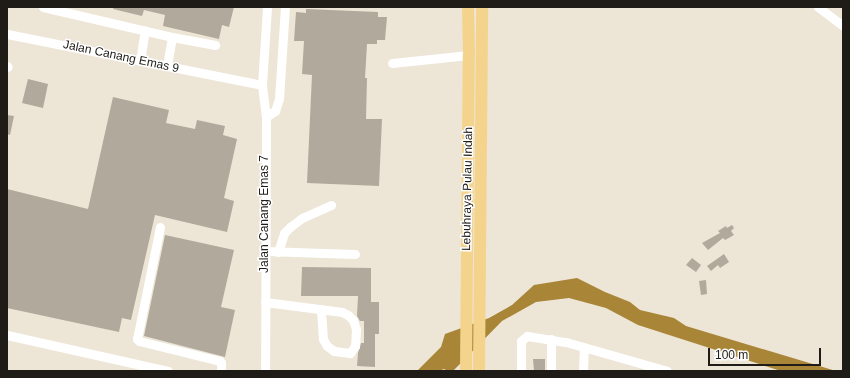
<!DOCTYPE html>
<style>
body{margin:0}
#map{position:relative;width:850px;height:378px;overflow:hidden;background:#ede5d6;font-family:Arial,sans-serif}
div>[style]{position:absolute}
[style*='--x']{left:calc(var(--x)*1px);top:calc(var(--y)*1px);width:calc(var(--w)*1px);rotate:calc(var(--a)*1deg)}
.water>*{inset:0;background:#a98637}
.building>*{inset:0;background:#b1a99b}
.minor>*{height:9px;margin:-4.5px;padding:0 4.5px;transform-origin:4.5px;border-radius:4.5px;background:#fff}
.major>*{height:12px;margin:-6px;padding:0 6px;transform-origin:6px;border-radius:6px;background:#f4d48d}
span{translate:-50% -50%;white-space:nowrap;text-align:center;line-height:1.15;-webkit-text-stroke:3px #fff;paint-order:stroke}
.street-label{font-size:12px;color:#1f1c17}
.frame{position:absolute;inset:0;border:8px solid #1f1c17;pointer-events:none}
.scale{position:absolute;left:708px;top:348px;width:113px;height:18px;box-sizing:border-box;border:2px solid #1f1c17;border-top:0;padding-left:5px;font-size:12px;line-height:14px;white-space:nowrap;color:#1f1c17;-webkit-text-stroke:3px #fff;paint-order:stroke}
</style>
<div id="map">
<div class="water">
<div style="clip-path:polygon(577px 278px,605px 292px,630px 302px,640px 310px,674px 318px,686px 326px,836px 371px,781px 371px,638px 325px,606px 308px,569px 298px,536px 302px,502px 321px,453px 371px,447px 371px,444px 369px,439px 371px,417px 371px,441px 347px,445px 334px,489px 318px,512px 305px,534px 285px)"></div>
</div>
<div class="building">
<div style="clip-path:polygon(114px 7px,234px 7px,229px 27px,222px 25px,219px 39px,163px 26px,165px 15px,144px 10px,142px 16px,113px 9px)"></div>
<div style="clip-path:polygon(306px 9px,378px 12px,378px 17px,387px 17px,385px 40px,377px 40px,377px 44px,367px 44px,365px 78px,367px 78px,366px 119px,382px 119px,379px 186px,307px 183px,312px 75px,302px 74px,304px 41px,294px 41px,296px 12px,306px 13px)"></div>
<div style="clip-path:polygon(28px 79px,48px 84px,43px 108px,22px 103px)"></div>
<div style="clip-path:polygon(113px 97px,169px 110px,166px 123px,195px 129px,197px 120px,225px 126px,223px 135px,237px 139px,224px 198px,234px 201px,227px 232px,155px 215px,131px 320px,122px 318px,119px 332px,7px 308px,7px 189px,88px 209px)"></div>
<div style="clip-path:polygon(7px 115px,14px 116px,10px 135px,7px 134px)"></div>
<div style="clip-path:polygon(732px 225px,734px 228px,731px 231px,734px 235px,725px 240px,723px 238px,708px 250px,702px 243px,720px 233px,718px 231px,726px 226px,727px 228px)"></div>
<div style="clip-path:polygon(165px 235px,234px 250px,221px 307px,235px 310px,225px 357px,144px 336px)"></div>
<div style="clip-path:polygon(724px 254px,729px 262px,720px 268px,718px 265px,711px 271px,707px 266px)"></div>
<div style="clip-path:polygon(692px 258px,701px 265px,696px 272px,686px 265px)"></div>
<div style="clip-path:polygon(302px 267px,371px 268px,371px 302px,379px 302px,379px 334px,375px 334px,375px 367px,357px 366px,358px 353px,361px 343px,364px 343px,364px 321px,360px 321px,357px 316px,358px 296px,301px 296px)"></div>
<div style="clip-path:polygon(706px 280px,707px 294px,701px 295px,699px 281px)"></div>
<div style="clip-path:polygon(533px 359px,545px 359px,545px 371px,534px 371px)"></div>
</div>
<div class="minor">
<div style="--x:43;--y:7;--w:132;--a:13.1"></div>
<div style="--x:172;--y:37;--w:29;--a:100"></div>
<div style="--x:818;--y:7;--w:31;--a:37"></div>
<div style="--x:7;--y:34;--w:260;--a:11.3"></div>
<div style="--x:262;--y:85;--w:32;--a:83"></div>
<div style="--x:266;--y:117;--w:254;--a:90.2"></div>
<div style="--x:172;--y:37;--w:44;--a:10.5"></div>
<div style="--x:140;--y:61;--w:31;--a:-81"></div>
<div style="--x:392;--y:63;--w:77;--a:-5.9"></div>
<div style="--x:7;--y:66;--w:1;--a:45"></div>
<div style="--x:262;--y:85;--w:78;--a:-86.3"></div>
<div style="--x:266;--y:117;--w:11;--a:-34"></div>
<div style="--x:275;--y:111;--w:13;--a:-72"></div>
<div style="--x:279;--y:99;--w:92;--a:-86.3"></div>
<div style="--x:160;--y:227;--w:114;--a:101.6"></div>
<div style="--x:137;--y:339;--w:3;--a:45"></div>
<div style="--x:139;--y:341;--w:83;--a:13.9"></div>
<div style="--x:220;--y:361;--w:2;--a:63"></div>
<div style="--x:221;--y:363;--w:8;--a:90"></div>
<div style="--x:265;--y:251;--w:90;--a:1.9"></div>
<div style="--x:278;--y:252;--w:20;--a:-72"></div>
<div style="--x:284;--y:233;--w:8;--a:-45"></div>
<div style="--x:290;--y:227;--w:15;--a:-37"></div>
<div style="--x:302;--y:218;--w:32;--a:-24"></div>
<div style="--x:265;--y:302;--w:78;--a:7.4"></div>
<div style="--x:342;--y:312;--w:7;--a:27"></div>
<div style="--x:348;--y:315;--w:7;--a:45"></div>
<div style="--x:353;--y:320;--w:9;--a:72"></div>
<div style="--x:356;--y:329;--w:17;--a:93"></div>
<div style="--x:355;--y:346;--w:9;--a:126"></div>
<div style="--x:350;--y:353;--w:16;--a:-173"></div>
<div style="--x:334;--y:351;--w:9;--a:-144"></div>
<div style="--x:327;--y:346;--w:8;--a:-120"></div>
<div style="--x:323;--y:339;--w:30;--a:-94"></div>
<div style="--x:7;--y:335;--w:165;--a:12.6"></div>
<div style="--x:551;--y:339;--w:32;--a:90"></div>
<div style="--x:521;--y:371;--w:30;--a:-90"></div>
<div style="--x:521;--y:341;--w:8;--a:-40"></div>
<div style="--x:527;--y:336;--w:39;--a:9"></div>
<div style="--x:566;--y:342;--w:105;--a:16"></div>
<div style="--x:583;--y:371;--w:23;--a:-88"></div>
</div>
<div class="major">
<div style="--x:466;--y:371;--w:316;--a:-89.5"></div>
<div style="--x:469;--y:55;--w:48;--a:-91.2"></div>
<div style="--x:479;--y:371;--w:364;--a:-89.5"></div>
</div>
<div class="street-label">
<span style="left:121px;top:57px;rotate:12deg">Jalan Canang Emas 9</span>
<span style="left:468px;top:189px;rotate:-89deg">Lebuhraya Pulau Indah</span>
<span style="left:265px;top:214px;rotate:-90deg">Jalan Canang Emas 7</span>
</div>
<div class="frame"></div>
<div class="scale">100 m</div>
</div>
